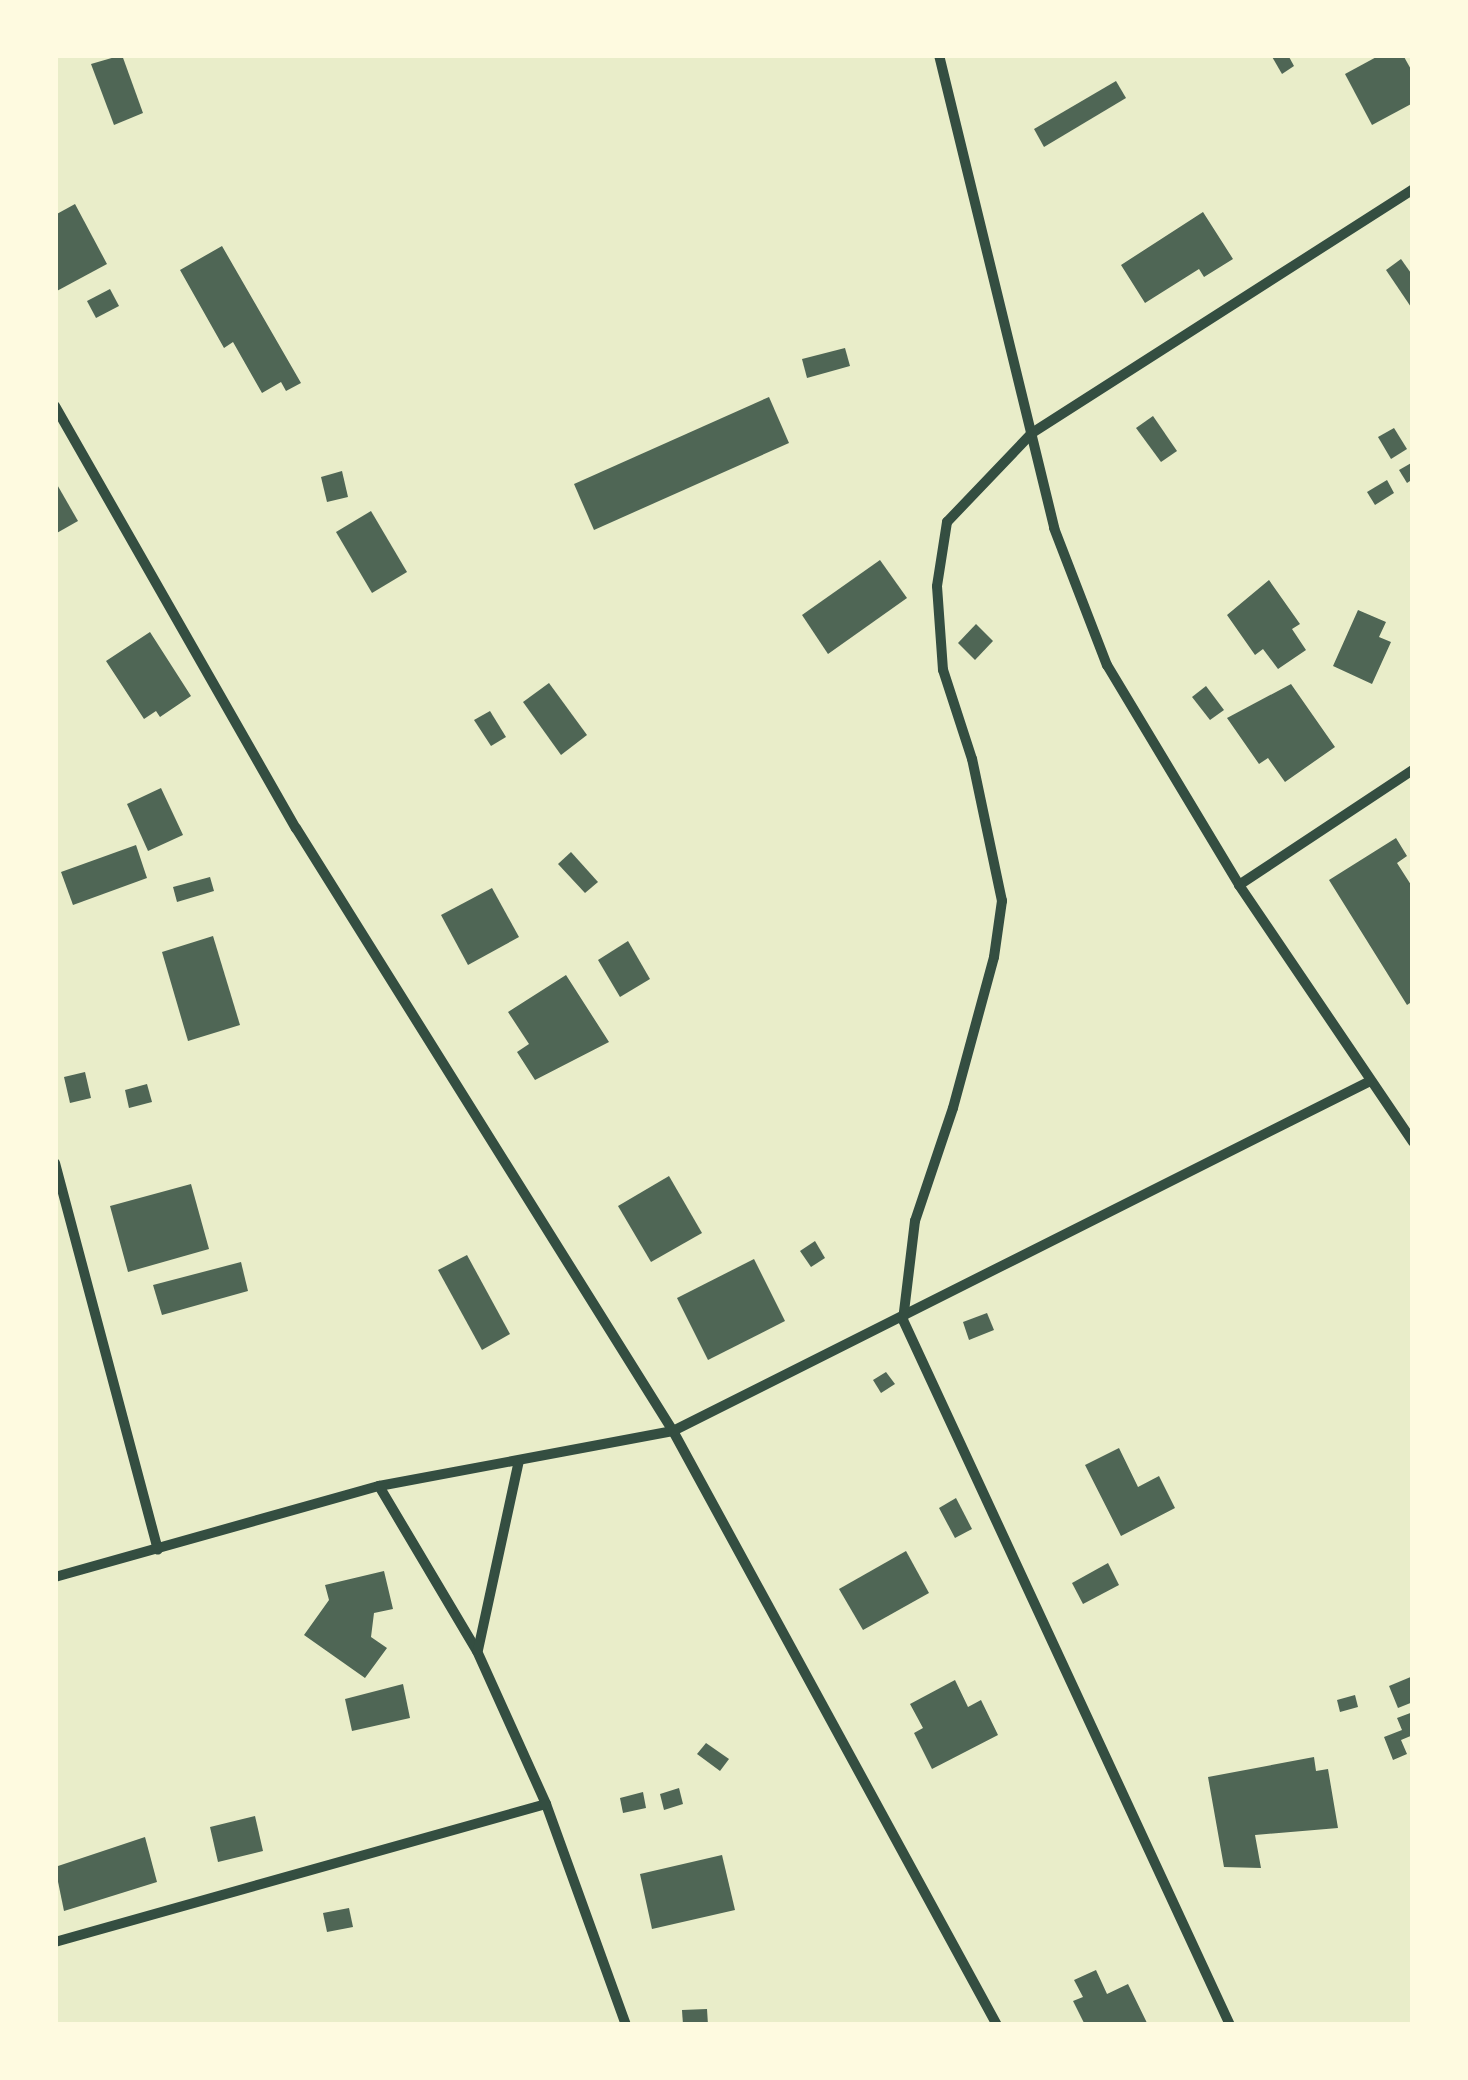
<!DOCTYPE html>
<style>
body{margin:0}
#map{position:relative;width:1468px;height:2080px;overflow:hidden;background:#e9edc9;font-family:Lato,sans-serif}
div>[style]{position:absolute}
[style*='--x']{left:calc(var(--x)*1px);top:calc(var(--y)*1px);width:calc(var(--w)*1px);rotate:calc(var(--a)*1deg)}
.building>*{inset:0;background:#4f6655}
.minor>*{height:10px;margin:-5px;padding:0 5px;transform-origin:5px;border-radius:5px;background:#344e41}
span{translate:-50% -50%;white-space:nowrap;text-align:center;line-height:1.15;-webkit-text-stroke:9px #fefae0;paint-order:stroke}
.frame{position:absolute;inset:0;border:58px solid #fefae0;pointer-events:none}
</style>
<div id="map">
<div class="building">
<div style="clip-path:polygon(122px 55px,143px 113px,114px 125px,91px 64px)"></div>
<div style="clip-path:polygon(1271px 55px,1288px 55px,1294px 66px,1282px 74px)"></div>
<div style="clip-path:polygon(1380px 55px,1403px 55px,1413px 73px,1413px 103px,1372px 125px,1345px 74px)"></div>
<div style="clip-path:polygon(1116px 81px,1126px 98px,1044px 147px,1034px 129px)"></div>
<div style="clip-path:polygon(75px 204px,107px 264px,55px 292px,55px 215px)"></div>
<div style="clip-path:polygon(1203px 212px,1233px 259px,1204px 277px,1199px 269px,1145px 303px,1121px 265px)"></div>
<div style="clip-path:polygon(222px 246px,301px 383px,286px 391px,281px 382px,262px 393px,233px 342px,224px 348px,180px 270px)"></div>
<div style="clip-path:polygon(1401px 259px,1413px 276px,1413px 310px,1386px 270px)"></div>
<div style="clip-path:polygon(110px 289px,119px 306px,96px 318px,87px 301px)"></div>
<div style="clip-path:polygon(845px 348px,850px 366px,807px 378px,802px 359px)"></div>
<div style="clip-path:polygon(769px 397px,789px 443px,594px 530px,574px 484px)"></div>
<div style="clip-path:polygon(1153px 416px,1177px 451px,1161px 462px,1136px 428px)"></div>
<div style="clip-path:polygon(1394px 428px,1407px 449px,1391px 459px,1378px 437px)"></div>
<div style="clip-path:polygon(1413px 462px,1413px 479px,1407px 483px,1399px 470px)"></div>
<div style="clip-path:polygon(342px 471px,348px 497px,327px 502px,321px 477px)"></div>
<div style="clip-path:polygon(1387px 480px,1394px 493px,1375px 505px,1367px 492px)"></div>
<div style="clip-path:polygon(55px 481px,78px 521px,55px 534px)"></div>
<div style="clip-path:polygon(371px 511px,407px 572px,372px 593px,336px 532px)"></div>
<div style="clip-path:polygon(880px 560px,907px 598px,828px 654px,802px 615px)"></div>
<div style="clip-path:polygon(1269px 580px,1300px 624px,1292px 629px,1306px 650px,1278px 669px,1263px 649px,1255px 655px,1227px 615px)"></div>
<div style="clip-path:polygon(1358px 610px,1386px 622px,1379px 637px,1391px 642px,1372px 684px,1333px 666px)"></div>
<div style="clip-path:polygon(976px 624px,993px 641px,975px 660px,958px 643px)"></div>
<div style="clip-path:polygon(150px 632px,191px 696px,160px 717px,156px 711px,144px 719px,106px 661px)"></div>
<div style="clip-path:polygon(549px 683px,587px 735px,561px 755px,523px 702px)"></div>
<div style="clip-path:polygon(1291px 684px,1335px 747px,1285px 782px,1268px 758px,1259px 764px,1227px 718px)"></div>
<div style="clip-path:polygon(1206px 686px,1224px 710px,1210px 720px,1192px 697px)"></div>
<div style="clip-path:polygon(490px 711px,506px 737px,491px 746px,474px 720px)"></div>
<div style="clip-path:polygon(161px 788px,183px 835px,148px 851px,127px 804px)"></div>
<div style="clip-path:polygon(1396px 838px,1407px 856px,1397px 863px,1413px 888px,1413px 1001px,1407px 1005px,1329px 880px)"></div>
<div style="clip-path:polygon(136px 845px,147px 878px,73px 905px,61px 872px)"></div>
<div style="clip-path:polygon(571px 852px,598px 882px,585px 893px,558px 864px)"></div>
<div style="clip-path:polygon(210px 877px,214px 891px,177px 902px,173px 887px)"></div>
<div style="clip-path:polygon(492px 888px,519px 937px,468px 965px,441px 915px)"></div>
<div style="clip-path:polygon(213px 936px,240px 1025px,188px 1041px,162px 952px)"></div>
<div style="clip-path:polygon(628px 941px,650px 979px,620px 997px,598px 960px)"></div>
<div style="clip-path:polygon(566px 975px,609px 1042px,535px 1080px,517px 1052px,529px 1044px,508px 1012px)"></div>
<div style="clip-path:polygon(85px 1072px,91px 1098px,70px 1103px,64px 1077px)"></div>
<div style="clip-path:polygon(147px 1084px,152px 1102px,129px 1108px,125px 1090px)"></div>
<div style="clip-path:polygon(669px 1176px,702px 1233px,651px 1262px,618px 1206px)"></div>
<div style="clip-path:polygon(191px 1184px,209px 1249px,128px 1272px,110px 1206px)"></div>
<div style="clip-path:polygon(815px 1241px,825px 1258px,811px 1267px,800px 1251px)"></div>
<div style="clip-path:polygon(467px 1255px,510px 1334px,482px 1350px,438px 1270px)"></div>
<div style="clip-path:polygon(754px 1259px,785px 1321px,708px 1360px,677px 1298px)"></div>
<div style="clip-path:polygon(241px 1262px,248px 1291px,162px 1315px,153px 1285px)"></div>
<div style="clip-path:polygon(987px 1313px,994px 1330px,969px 1340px,963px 1322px)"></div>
<div style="clip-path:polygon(886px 1372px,895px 1384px,881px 1393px,873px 1380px)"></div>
<div style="clip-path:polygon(1119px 1448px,1138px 1487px,1159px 1476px,1175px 1508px,1121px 1536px,1085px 1465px)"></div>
<div style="clip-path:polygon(956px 1498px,972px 1529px,955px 1538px,939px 1508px)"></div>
<div style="clip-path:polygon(906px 1551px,929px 1593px,863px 1630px,839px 1589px)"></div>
<div style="clip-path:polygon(1108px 1563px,1119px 1585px,1083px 1604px,1072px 1583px)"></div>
<div style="clip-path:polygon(384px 1571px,393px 1609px,374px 1613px,371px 1637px,387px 1648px,365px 1678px,304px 1635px,329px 1600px,325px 1585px)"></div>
<div style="clip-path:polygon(1413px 1676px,1413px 1702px,1398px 1708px,1389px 1686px)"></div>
<div style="clip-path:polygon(955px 1680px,968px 1707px,981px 1700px,998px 1735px,932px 1769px,914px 1733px,923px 1728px,910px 1704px)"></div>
<div style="clip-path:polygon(403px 1684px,410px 1718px,352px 1731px,345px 1699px)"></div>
<div style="clip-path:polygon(1355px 1695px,1358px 1707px,1340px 1712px,1337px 1700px)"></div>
<div style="clip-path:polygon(1413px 1712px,1413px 1735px,1401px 1740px,1407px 1754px,1393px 1760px,1384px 1737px,1402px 1730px,1397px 1718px)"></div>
<div style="clip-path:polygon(706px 1743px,729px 1759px,720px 1771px,697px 1754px)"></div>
<div style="clip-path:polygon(1314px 1757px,1316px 1771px,1328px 1769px,1338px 1828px,1255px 1835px,1261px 1868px,1224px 1867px,1208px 1777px)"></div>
<div style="clip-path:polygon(679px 1788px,683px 1804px,664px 1810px,660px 1794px)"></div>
<div style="clip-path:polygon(643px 1792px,646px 1808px,623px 1813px,620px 1798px)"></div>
<div style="clip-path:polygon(255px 1816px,263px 1851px,218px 1862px,210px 1827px)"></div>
<div style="clip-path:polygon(145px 1837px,157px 1882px,64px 1911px,55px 1867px)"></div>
<div style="clip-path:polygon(722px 1855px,735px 1910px,652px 1929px,640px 1874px)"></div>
<div style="clip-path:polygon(349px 1908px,353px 1927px,327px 1932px,323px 1913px)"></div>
<div style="clip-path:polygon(1096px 1970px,1107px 1994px,1128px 1984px,1148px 2025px,1085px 2025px,1073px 2001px,1083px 1997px,1074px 1980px)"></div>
<div style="clip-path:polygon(707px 2009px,708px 2025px,683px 2025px,682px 2010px)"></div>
</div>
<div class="minor">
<div style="--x:939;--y:55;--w:487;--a:76.3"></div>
<div style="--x:1054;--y:528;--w:147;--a:68.9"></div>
<div style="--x:1107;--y:665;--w:257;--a:59"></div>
<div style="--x:1239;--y:885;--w:310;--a:55.9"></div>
<div style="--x:55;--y:406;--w:486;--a:60.3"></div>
<div style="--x:296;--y:828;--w:711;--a:57.99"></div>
<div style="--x:673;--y:1431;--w:677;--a:61.39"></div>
<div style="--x:1239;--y:885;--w:209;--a:-33.5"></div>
<div style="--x:55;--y:1163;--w:400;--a:75.1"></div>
<div style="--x:379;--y:1486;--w:192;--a:59.3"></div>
<div style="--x:477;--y:1651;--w:168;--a:65.7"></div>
<div style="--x:546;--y:1804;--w:235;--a:70.1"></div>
<div style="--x:55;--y:1577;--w:337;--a:-15.7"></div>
<div style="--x:379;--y:1486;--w:299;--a:-10.6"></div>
<div style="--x:673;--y:1431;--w:778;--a:-26.66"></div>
<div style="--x:478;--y:1650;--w:194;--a:-77.8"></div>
<div style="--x:55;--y:1942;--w:510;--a:-15.7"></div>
<div style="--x:1230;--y:2025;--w:777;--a:-114.88"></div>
<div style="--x:903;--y:1320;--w:100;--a:-83.1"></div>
<div style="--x:915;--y:1221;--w:119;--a:-71.4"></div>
<div style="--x:953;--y:1108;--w:156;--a:-74.8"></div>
<div style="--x:994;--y:957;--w:57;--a:-81.9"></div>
<div style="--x:1002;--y:901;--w:145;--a:-101.9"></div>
<div style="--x:972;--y:759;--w:94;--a:-108"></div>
<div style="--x:943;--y:670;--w:84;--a:-94.1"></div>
<div style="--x:937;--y:586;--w:65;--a:-81.1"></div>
<div style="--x:947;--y:522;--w:123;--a:-46.3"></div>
<div style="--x:1032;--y:433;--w:452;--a:-32.6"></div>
</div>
<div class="frame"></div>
</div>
